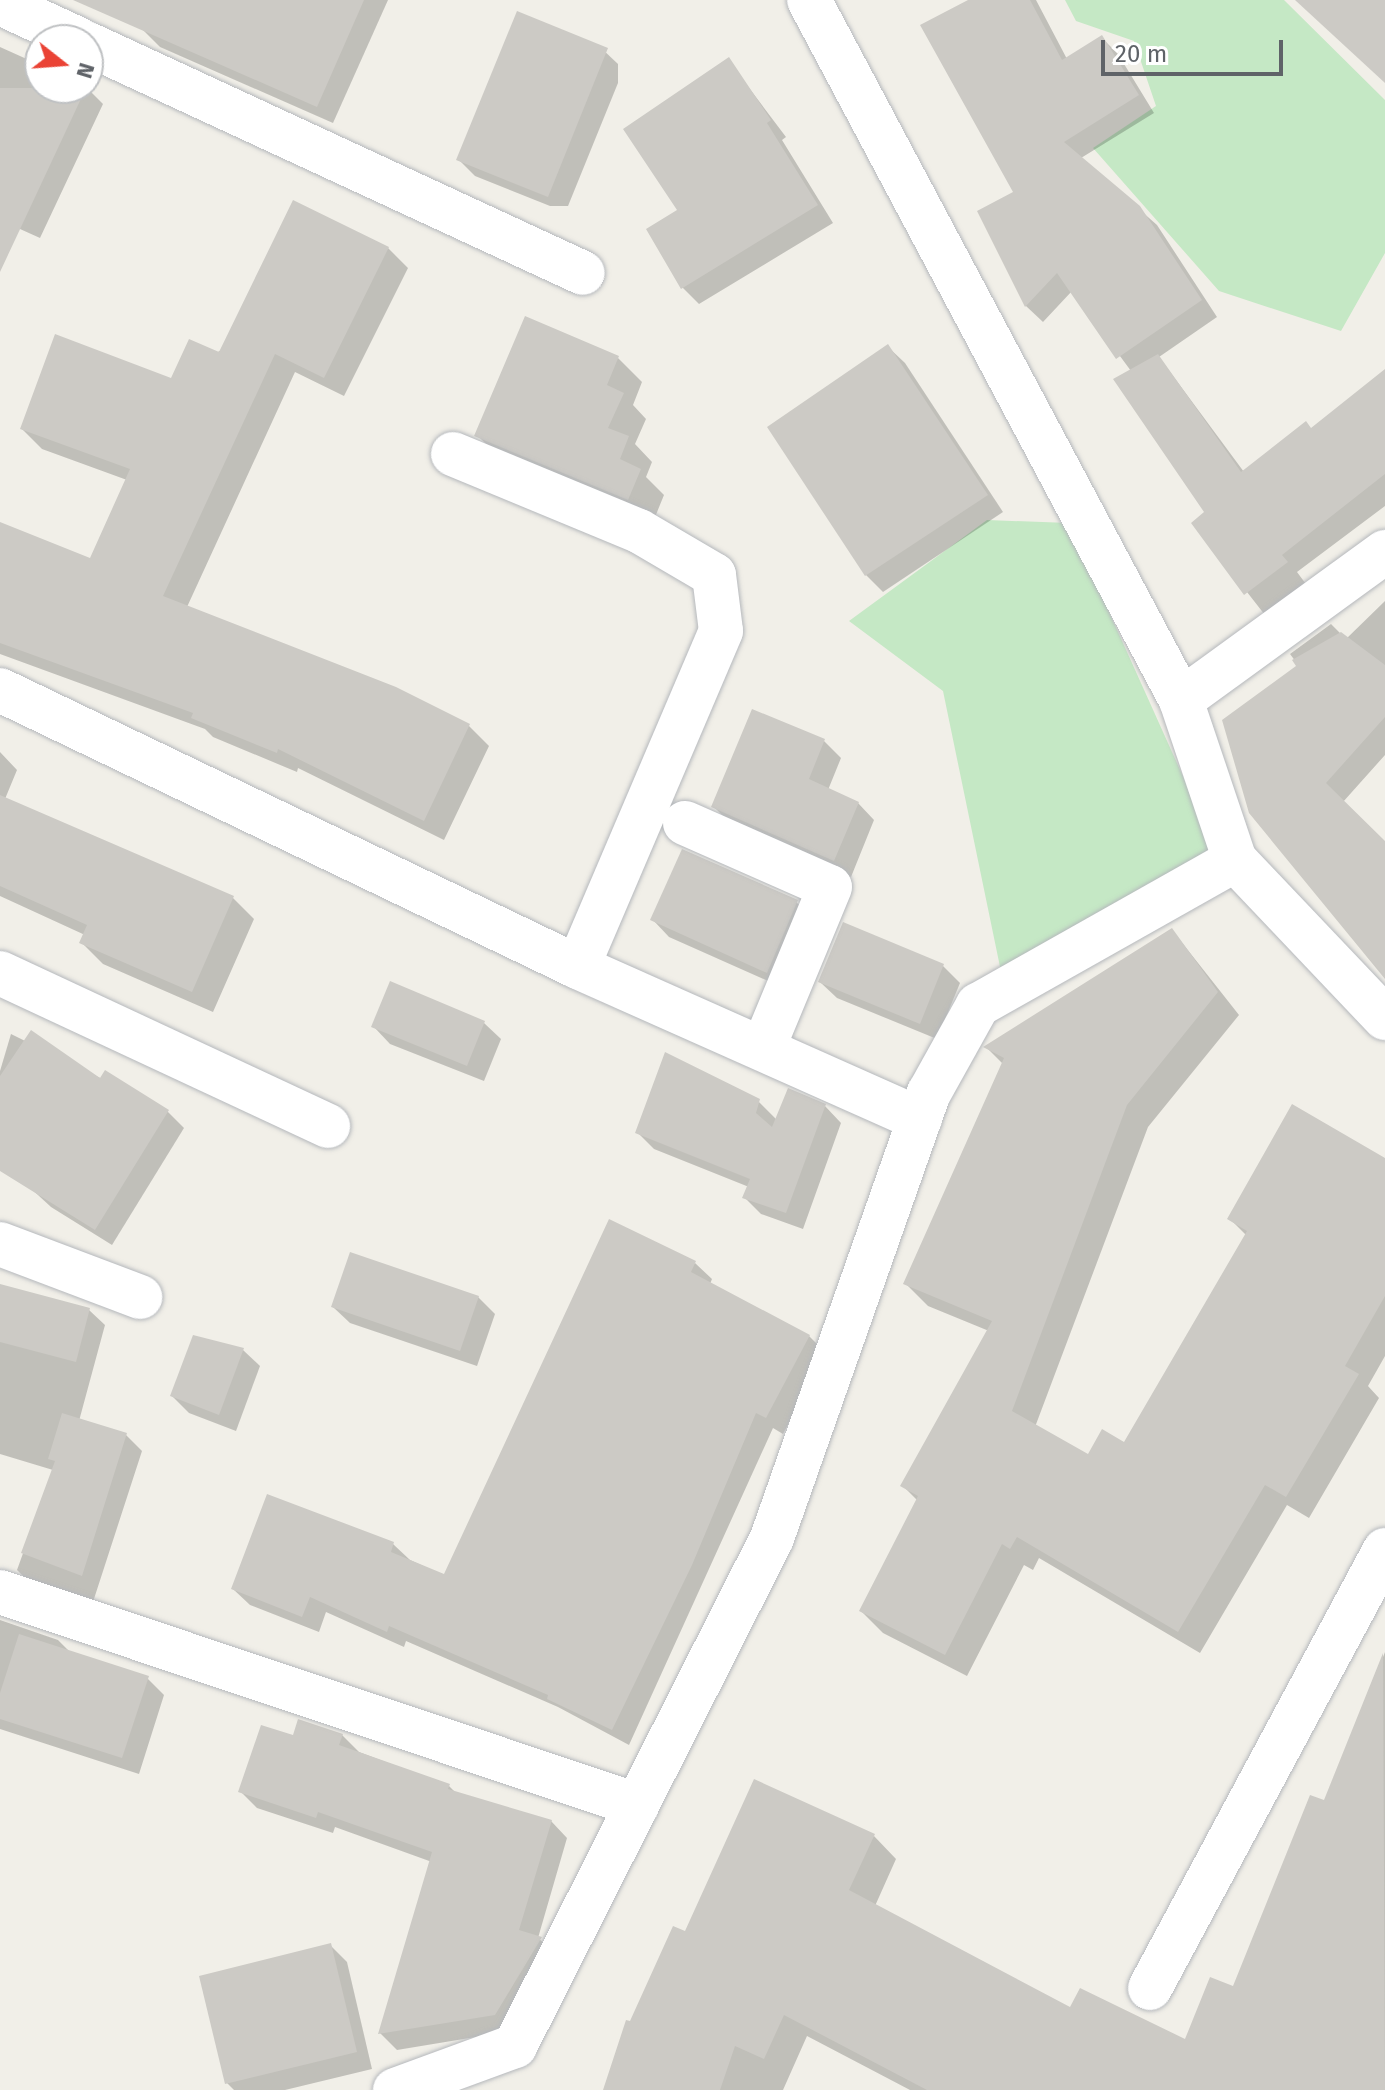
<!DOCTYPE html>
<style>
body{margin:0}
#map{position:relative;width:1385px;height:2090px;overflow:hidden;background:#f1efe8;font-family:"Fira Sans",sans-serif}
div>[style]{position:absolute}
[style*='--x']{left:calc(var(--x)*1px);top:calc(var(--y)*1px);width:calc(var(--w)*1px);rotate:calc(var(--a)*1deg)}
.green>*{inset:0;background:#c5e8c5}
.shadow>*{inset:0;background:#0003}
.building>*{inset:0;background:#cccac5}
.roads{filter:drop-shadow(0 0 2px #b5b8bc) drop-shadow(0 0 2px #b5b8bc)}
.minor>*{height:44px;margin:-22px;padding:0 22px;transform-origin:22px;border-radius:22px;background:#fff}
span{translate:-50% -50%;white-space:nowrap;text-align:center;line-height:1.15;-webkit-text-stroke:6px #fff;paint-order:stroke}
.north{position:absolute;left:24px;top:24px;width:80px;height:80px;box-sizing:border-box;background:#fff;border:2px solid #bfc1c3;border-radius:50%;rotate:107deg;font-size:22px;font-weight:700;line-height:32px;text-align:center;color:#5f6368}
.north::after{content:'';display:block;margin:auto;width:28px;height:36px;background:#ea4335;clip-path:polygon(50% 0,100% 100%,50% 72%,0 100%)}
.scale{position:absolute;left:1101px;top:40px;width:182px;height:36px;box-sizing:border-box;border:4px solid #5f6368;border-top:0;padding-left:10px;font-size:24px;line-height:28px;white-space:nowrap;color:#5f6368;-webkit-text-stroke:6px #fff;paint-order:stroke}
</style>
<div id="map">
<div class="green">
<div style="clip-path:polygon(1065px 0,1284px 0,1385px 100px,1385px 253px,1341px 331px,1219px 291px,1093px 148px,1156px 106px,1134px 41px,1076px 21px)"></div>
<div style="clip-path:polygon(987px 520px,1069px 523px,1217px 852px,1005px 991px,943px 691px,849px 621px)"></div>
</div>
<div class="shadow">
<div style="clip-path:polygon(156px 0,388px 0,333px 123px,160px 47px,143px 30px)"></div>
<div style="clip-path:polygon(972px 0,1036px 0,1067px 59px,1101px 37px,1118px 54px,1154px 113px,1081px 158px,1157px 225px,1217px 317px,1159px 357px,1244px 472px,1312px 430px,1385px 375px,1385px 506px,1297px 572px,1317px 599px,1276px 629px,1193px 523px,1207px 513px,1131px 371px,1072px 291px,1043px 322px,1026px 306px,980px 212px,1016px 193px)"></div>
<div style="clip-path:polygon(0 47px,40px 65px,40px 88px,87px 88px,103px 104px,40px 238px,0 220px)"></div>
<div style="clip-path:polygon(600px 47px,618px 64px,618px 83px,568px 206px,550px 206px,475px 176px,458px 159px)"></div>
<div style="clip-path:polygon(728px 60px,786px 137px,782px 140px,833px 223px,699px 304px,682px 287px,680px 210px)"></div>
<div style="clip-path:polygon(388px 248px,408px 268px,344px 396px,295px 372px,187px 607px,469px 726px,489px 746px,444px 840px,298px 768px,297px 772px,213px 737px,205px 729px,0 654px,0 524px,91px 561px,127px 480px,42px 449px,22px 429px,172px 380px)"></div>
<div style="clip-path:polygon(888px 347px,905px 363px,1003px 512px,883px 592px,866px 575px)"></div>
<div style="clip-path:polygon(618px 358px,642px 382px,633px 405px,646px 419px,635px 444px,652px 462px,646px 477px,664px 495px,653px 522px,501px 459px,477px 435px)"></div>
<div style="clip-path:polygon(1385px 601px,1385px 755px,1343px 802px,1385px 844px,1385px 974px,1250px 812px,1299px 666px,1290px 654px,1331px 624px,1346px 639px)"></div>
<div style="clip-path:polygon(753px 712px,824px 741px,841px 758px,828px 790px,858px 803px,874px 820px,851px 877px,730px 823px,714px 807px)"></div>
<div style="clip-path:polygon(0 752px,17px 770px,5px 799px,233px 898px,254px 919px,213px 1012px,103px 964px,81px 942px,85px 935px,0 896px)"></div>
<div style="clip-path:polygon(796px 902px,813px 918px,784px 988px,669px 937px,653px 920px)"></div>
<div style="clip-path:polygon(844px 924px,943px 966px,960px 983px,937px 1039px,837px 998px,820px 982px)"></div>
<div style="clip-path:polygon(1172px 930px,1239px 1015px,1148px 1127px,1035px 1427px,1088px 1457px,1125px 1444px,1247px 1236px,1229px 1218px,1385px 1160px,1385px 1356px,1368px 1386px,1379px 1398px,1309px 1518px,1287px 1505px,1200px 1653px,1039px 1558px,1033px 1570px,1024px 1565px,967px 1676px,883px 1633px,861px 1611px,918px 1501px,903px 1486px,989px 1331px,928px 1306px,906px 1284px,1003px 1064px,986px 1047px)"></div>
<div style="clip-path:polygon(484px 1023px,501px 1039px,484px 1081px,390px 1044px,374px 1027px)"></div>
<div style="clip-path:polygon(11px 1034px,167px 1111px,184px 1128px,112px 1245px,51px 1207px,0 1160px,0 1071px)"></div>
<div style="clip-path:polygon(758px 1101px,777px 1120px,825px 1106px,841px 1123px,803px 1229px,761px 1214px,744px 1197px,749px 1187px,654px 1149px,637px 1132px)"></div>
<div style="clip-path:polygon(695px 1263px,712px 1279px,710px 1284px,809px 1336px,826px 1353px,783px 1434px,773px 1428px,629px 1745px,558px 1707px,406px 1641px,404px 1647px,326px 1612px,319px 1632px,250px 1605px,233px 1589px,393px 1544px,410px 1560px,445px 1576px)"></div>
<div style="clip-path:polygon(0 1287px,89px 1310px,105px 1325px,79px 1421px,126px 1435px,142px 1451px,92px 1605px,33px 1586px,17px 1570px,53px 1470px,0 1454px)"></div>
<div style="clip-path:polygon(478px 1297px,495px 1314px,477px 1366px,350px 1323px,333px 1307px)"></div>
<div style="clip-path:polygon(195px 1337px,243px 1350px,260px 1366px,236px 1431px,189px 1413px,172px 1396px)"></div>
<div style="clip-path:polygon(0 1620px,58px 1640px,72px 1654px,147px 1678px,164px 1695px,139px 1774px,0 1729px)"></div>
<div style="clip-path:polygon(1385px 1652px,1385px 2090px,910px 2090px,807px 2036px,783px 2090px,605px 2090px,631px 2023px,686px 1934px,874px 1836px,896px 1859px,875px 1906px,1071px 2010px,1186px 2042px,1235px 1989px,1325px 1803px)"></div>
<div style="clip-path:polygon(342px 1735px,359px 1752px,449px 1786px,457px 1794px,551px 1821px,567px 1838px,538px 1938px,558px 1955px,512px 2031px,397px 2050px,380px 2033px,432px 1862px,335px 1827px,333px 1833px,257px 1808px,240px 1791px,294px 1738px)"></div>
<div style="clip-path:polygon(331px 1946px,347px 1962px,372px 2069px,285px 2090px,234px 2090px,227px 2083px)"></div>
</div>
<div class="building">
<div style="clip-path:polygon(73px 0,364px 0,317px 107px)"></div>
<div style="clip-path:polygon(968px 0,1030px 0,1062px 60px,1102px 35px,1139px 95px,1064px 142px,1140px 206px,1202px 300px,1116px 359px,1057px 273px,1025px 307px,977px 211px,1013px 192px,920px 25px)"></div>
<div style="clip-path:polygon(1295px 0,1385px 0,1385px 83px)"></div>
<div style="clip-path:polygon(517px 11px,608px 48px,548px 197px,456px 160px)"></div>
<div style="clip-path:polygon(729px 57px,771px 120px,767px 123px,818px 205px,681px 289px,646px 229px,677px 210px,623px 129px)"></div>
<div style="clip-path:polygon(0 88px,86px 88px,0 272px)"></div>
<div style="clip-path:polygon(293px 200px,389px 247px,324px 378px,275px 354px,163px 596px,396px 687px,470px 724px,424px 821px,278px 749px,277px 753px,191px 718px,193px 713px,0 643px,0 522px,90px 558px,130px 469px,20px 429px,55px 334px,171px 378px,189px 339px,219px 352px)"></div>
<div style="clip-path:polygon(525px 316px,619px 356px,607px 385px,624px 393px,608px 428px,629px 436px,620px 459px,641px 469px,628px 500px,474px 436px)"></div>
<div style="clip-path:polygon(888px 344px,988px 495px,865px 576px,767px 427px)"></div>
<div style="clip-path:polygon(1158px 354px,1241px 472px,1306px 421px,1311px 428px,1385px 369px,1385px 474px,1282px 555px,1288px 562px,1244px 595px,1191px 523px,1204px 512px,1113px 379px)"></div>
<div style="clip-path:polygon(1341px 632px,1385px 665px,1385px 717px,1326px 783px,1385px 841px,1385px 979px,1249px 813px,1222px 720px,1296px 666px,1292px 660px)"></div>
<div style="clip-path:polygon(752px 709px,825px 739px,809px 779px,859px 802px,834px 861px,711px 807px)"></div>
<div style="clip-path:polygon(0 795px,234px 896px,192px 992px,79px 943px,87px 925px,0 886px)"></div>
<div style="clip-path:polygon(682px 849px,798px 900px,767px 973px,650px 920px)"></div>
<div style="clip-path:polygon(843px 922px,944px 964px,920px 1024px,818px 982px)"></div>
<div style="clip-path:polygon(1172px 928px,1218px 992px,1127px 1105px,1012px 1411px,1088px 1454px,1102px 1429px,1124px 1442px,1247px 1231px,1227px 1219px,1292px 1104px,1385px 1158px,1385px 1296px,1345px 1366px,1359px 1374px,1286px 1497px,1265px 1485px,1178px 1632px,1017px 1537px,1010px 1549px,1002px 1544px,945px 1655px,859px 1611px,918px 1496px,900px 1486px,992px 1321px,903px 1284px,1004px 1058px,983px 1047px)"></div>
<div style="clip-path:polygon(390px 981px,485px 1021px,467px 1066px,371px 1027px)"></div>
<div style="clip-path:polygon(31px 1030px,100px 1078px,105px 1070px,169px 1110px,95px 1230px,0 1171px,0 1076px)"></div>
<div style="clip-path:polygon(665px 1052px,760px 1099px,756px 1113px,772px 1127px,788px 1088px,826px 1104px,786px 1213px,742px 1198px,750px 1179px,635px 1133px)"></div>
<div style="clip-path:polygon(609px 1219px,696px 1261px,691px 1272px,810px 1335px,766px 1418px,756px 1413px,692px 1565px,612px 1730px,547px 1699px,548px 1695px,389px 1626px,387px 1632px,310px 1597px,302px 1617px,231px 1589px,267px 1494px,394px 1542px,391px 1552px,444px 1574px)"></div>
<div style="clip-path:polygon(350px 1252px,479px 1296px,460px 1351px,331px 1307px)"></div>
<div style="clip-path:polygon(0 1284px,90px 1308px,76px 1362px,0 1342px)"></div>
<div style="clip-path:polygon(193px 1335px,244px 1348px,219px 1415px,170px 1396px)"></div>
<div style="clip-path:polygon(62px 1413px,127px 1433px,82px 1576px,21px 1553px,55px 1461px,48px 1459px)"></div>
<div style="clip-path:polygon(19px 1634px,149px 1676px,122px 1758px,0 1719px,0 1693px)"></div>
<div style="clip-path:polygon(1383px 1653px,1385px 2090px,927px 2090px,784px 2015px,764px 2059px,735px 2046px,720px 2090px,603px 2090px,626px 2020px,630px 2021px,673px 1926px,685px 1931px,754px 1779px,875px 1834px,849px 1890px,1070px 2007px,1080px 1988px,1185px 2039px,1210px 1977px,1233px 1986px,1310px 1795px,1324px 1800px)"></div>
<div style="clip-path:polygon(298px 1719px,343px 1734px,339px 1745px,450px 1784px,448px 1789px,552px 1820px,519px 1930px,542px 1937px,495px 2015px,378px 2034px,432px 1852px,318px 1812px,316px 1818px,238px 1792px,261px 1725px,293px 1735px)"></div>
<div style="clip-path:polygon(331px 1943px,357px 2052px,225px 2084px,199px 1976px)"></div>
</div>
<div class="roads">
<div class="minor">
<div style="--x:809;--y:0;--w:793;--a:62.01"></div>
<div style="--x:1181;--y:700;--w:169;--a:71.4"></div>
<div style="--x:1235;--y:860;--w:218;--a:46.5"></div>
<div style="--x:0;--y:3;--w:88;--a:24.8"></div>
<div style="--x:88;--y:44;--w:545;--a:24.83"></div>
<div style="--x:453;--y:454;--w:201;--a:22.5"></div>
<div style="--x:639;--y:531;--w:87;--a:30.4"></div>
<div style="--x:714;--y:575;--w:56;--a:82.9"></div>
<div style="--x:721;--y:631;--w:365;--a:113.1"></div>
<div style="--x:0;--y:690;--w:641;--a:25.61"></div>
<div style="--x:578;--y:967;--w:374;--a:24"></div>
<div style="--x:1181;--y:700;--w:252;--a:-36"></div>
<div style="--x:685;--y:823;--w:158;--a:23.8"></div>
<div style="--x:830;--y:887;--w:175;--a:112.5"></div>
<div style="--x:0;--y:973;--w:362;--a:25"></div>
<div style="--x:0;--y:1244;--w:150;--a:20.7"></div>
<div style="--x:0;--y:1592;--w:672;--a:18.49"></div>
<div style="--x:1150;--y:1988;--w:497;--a:-61.8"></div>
<div style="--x:395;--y:2090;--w:128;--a:-20.1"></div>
<div style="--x:515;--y:2046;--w:569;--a:-63.16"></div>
<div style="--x:772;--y:1538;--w:472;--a:-70.6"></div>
<div style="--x:929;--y:1093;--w:101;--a:-60.9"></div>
<div style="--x:978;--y:1005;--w:295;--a:-29.4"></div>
</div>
</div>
<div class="north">N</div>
<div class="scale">20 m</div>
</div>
